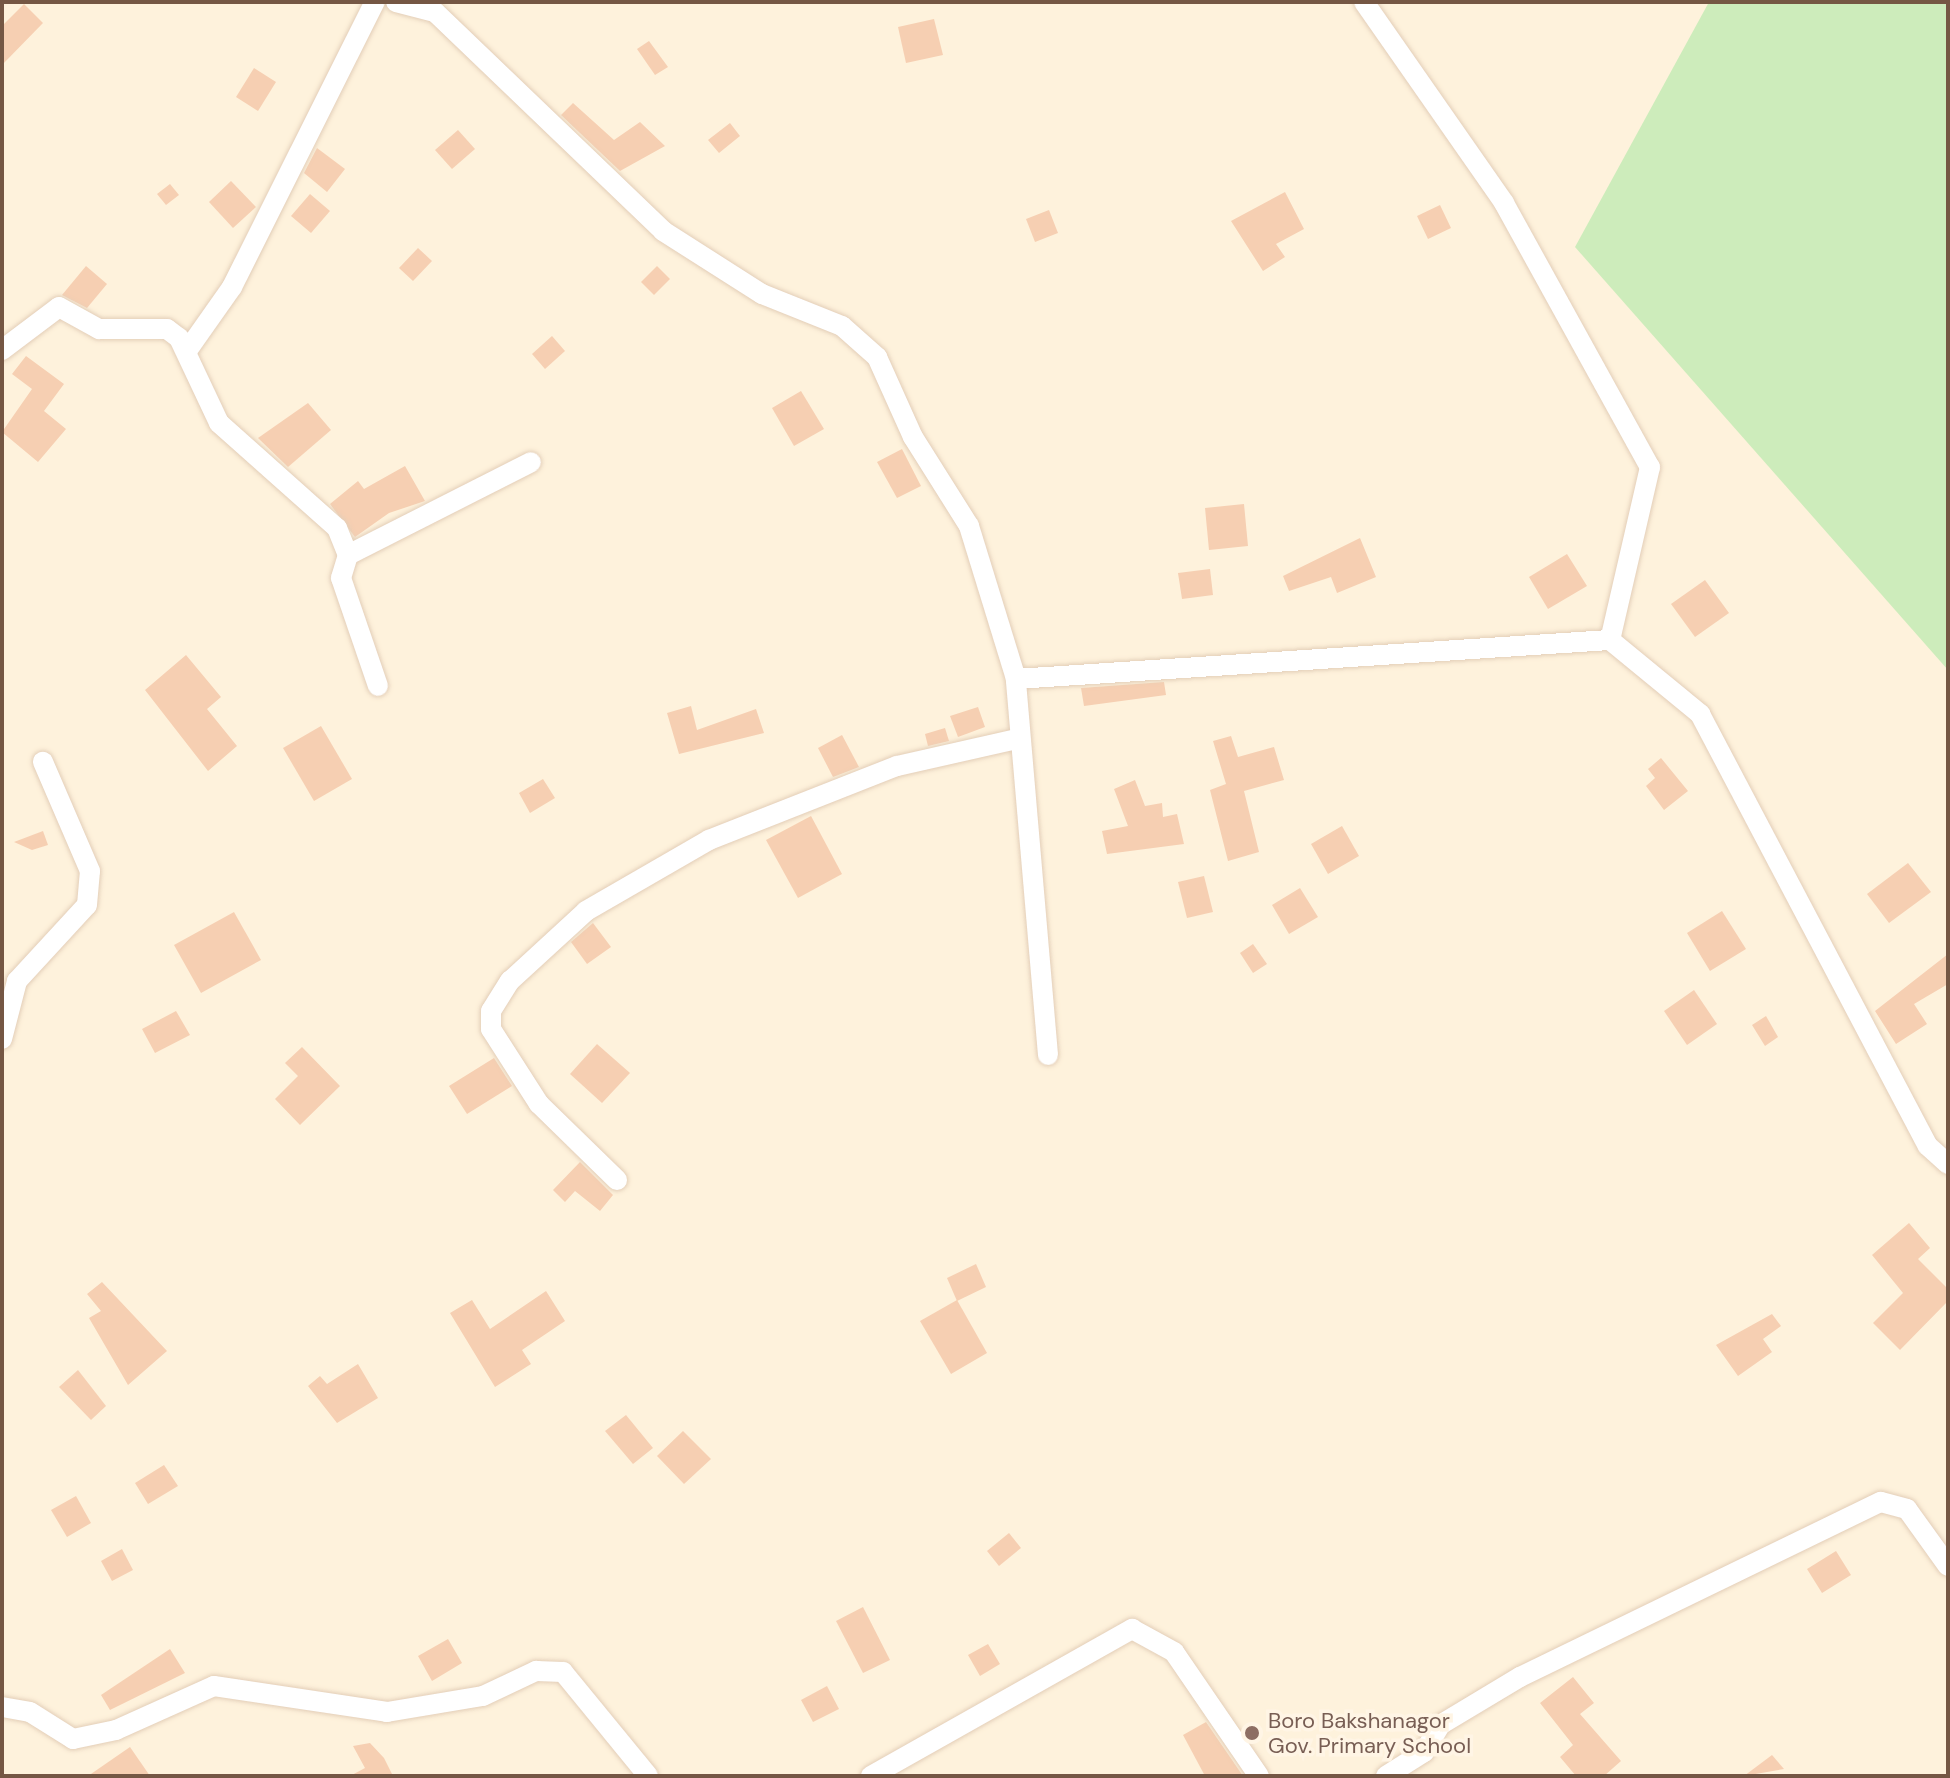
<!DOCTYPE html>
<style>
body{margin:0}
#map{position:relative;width:1950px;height:1778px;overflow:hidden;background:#fef2dc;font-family:"DM Sans",sans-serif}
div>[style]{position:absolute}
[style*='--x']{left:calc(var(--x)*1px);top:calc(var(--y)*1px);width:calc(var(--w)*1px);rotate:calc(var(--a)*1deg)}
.green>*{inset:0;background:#cdecbb}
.building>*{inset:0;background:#f6cfb2}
.roads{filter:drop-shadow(0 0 2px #e3ceb8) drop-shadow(0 0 2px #e3ceb8)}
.minor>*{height:20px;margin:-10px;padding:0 10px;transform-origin:10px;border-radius:10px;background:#fff}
.dots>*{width:22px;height:22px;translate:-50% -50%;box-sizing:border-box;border:4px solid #fff5e5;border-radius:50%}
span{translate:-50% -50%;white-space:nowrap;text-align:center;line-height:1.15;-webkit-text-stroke:7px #fff5e5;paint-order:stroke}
.education-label{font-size:22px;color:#785e54}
.left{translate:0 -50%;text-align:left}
.frame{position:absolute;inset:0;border:4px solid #755744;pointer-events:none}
</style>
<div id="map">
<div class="green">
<div style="clip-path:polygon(1709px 2px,1948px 2px,1948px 670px,1575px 247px)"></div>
</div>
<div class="building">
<div style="clip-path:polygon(24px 4px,43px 23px,2px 65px,2px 26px)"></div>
<div style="clip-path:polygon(934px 19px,943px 55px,906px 63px,898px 27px)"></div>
<div style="clip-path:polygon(649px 41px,668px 67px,655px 75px,637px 49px)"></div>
<div style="clip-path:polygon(254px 68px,276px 82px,258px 111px,236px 97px)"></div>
<div style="clip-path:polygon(573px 103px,614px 140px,640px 122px,665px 146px,620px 171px,561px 115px)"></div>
<div style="clip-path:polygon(730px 123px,740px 136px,719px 153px,708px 140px)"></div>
<div style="clip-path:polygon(458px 130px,475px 149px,452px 169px,435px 150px)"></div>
<div style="clip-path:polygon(317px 148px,345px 169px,327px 192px,304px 173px)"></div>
<div style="clip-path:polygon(231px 181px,256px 207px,233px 228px,209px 202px)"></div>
<div style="clip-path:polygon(170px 184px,179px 195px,166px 205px,157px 194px)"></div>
<div style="clip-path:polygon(1285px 192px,1304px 229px,1276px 244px,1285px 257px,1263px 271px,1231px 221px)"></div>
<div style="clip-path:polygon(310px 194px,330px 211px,311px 233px,291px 216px)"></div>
<div style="clip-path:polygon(1440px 205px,1451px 228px,1428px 239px,1417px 216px)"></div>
<div style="clip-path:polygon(1049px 210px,1058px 233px,1035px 242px,1026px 219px)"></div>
<div style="clip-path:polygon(418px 248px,432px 261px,413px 281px,399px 268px)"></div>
<div style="clip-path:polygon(86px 266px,107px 284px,87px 308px,62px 295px)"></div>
<div style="clip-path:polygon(657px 266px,670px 279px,654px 295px,641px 282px)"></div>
<div style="clip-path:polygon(552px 336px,565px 351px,545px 369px,532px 354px)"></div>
<div style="clip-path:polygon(26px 356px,64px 384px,44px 411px,66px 429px,38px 462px,2px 432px,32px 389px,12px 374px)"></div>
<div style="clip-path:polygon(801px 391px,824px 429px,794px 446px,772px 408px)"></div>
<div style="clip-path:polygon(308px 403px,331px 430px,288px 467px,258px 438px)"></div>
<div style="clip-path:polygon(902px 449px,921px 486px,897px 498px,877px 462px)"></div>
<div style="clip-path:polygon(405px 466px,425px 501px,389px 513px,355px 537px,330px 504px,358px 481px,364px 489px)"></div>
<div style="clip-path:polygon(1244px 504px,1248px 546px,1209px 550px,1205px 508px)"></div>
<div style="clip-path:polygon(1360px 538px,1376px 577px,1337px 593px,1331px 577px,1289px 591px,1283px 576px)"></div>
<div style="clip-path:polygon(1567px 554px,1587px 586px,1548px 609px,1529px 577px)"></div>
<div style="clip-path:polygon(1210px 569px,1213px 595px,1182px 599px,1178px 573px)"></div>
<div style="clip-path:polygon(1705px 580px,1729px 613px,1695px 637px,1671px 604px)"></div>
<div style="clip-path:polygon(186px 655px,221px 697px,207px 709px,237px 746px,208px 771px,145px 690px)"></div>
<div style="clip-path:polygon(1164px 682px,1166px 695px,1084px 706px,1081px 688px)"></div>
<div style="clip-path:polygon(691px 706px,697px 730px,756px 709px,764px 733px,679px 754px,667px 713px)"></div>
<div style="clip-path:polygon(978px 707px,985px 727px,958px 737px,950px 716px)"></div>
<div style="clip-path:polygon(321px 726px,352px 779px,314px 801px,283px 748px)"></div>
<div style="clip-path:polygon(945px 728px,949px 741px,928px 746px,925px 734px)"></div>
<div style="clip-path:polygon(842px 735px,859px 767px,833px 777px,818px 748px)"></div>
<div style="clip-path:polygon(1231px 736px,1238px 757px,1274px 747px,1284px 780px,1244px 791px,1259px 852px,1228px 861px,1210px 790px,1226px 784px,1213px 741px)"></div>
<div style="clip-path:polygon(1661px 758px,1688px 791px,1664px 810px,1646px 786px,1655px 778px,1648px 769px)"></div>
<div style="clip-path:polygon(543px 779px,555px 798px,530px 813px,519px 793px)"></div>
<div style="clip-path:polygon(1135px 780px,1145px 806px,1162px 803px,1163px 817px,1177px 814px,1184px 844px,1107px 854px,1102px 831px,1128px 826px,1114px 789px)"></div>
<div style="clip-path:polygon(811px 816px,842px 874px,798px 898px,766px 840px)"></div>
<div style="clip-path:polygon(1342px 826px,1359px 856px,1328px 874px,1311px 844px)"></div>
<div style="clip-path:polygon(43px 831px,48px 845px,32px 850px,14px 842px)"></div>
<div style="clip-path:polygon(1908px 863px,1931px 892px,1889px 923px,1867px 894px)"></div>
<div style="clip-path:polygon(1204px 876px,1213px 912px,1187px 918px,1178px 882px)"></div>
<div style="clip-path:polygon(1300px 888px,1318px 917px,1289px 934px,1272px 905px)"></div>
<div style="clip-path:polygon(1722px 911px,1746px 949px,1710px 971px,1687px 933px)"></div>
<div style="clip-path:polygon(234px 912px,261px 960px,201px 993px,174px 945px)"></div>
<div style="clip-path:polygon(593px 923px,611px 947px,587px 964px,571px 942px)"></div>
<div style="clip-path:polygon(1253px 944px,1267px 964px,1253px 973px,1240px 953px)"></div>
<div style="clip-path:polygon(1948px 954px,1948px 984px,1914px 1004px,1927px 1024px,1896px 1044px,1875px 1011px)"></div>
<div style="clip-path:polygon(1694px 990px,1717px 1024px,1687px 1045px,1664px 1011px)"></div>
<div style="clip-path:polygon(176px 1011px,190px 1035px,155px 1053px,142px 1029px)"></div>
<div style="clip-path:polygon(1766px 1016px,1778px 1037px,1765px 1046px,1752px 1025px)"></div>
<div style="clip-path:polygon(597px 1044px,630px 1073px,602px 1103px,570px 1074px)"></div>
<div style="clip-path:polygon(302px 1047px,340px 1086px,300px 1125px,275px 1099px,298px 1076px,285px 1063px)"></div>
<div style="clip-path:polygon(494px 1058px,512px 1086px,467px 1114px,449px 1086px)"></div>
<div style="clip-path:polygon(580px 1162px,613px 1195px,600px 1211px,575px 1191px,565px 1202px,553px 1190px)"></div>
<div style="clip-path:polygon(1909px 1223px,1930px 1248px,1918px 1259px,1948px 1289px,1948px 1301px,1900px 1350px,1873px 1323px,1903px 1293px,1872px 1255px)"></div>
<div style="clip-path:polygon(976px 1264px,986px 1287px,957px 1301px,947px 1278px)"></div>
<div style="clip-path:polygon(102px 1282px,167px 1351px,128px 1385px,89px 1318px,101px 1311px,87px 1294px)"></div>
<div style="clip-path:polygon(546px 1291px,565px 1321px,522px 1350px,531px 1364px,495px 1387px,450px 1313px,472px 1300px,490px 1329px)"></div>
<div style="clip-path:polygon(957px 1300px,987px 1353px,951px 1374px,920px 1321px)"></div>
<div style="clip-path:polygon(1772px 1314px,1781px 1326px,1763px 1339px,1772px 1352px,1738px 1376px,1716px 1345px)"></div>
<div style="clip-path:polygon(358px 1364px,378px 1398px,337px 1423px,308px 1386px,320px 1376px,327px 1384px)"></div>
<div style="clip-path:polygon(78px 1370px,106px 1406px,91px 1420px,59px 1387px)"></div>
<div style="clip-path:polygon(626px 1415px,653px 1448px,633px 1464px,605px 1431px)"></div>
<div style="clip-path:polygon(683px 1431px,711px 1459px,684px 1484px,657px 1456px)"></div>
<div style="clip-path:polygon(164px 1465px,178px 1486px,148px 1504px,135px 1483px)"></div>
<div style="clip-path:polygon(76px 1496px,91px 1523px,67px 1537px,51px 1510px)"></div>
<div style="clip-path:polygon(1009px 1533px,1021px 1548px,999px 1566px,987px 1551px)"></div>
<div style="clip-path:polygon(122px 1549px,133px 1570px,112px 1581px,101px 1561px)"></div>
<div style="clip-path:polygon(1836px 1551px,1851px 1575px,1822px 1593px,1807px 1569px)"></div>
<div style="clip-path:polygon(863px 1607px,890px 1660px,863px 1673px,836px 1621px)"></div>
<div style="clip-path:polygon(448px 1639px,462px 1663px,432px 1681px,418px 1656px)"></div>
<div style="clip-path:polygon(988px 1644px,1000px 1664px,980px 1676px,968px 1655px)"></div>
<div style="clip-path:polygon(170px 1649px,185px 1673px,110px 1710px,101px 1695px)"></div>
<div style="clip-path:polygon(1573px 1677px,1594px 1703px,1580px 1714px,1621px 1761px,1604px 1776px,1576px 1776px,1560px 1757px,1573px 1745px,1540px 1703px)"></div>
<div style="clip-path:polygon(827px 1686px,839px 1709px,813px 1722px,801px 1700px)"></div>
<div style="clip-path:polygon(1206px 1722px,1243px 1776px,1205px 1776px,1183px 1735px)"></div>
<div style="clip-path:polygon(370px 1743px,384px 1758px,393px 1776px,350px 1776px,365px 1768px,353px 1746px)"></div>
<div style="clip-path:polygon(130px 1747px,150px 1776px,88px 1776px)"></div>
<div style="clip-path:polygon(1772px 1755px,1784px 1769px,1744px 1776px)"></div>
</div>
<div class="roads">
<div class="minor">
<div style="--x:396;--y:2;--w:40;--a:14.4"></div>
<div style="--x:435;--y:12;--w:316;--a:43.8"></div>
<div style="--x:663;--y:231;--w:117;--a:32.5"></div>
<div style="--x:762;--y:294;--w:86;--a:21.8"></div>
<div style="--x:842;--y:326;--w:47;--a:41.5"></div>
<div style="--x:877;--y:357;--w:88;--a:65.8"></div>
<div style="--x:913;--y:437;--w:105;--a:57.8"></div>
<div style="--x:969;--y:526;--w:160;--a:72.9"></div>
<div style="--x:1364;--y:2;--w:245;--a:55.1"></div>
<div style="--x:1504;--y:203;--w:302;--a:61.1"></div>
<div style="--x:1650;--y:467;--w:178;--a:103"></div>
<div style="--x:1610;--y:640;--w:117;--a:39.4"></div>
<div style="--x:1700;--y:714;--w:488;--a:62.2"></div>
<div style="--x:1928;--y:1146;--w:27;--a:42"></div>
<div style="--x:189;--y:348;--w:75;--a:-54.8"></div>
<div style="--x:232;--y:287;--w:319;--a:-63.4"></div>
<div style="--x:2;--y:350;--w:71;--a:-37"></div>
<div style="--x:59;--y:307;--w:46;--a:28.8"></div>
<div style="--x:99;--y:329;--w:68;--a:0"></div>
<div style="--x:167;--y:329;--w:15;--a:37"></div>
<div style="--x:179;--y:338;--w:94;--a:64.8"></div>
<div style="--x:219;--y:423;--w:158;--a:41.7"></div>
<div style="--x:337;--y:528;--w:29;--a:68"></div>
<div style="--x:348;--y:555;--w:24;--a:107"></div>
<div style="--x:341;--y:578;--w:114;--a:71.1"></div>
<div style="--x:348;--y:555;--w:205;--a:-26.9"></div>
<div style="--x:2;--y:1039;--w:60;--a:-75.5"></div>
<div style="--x:17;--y:981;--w:103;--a:-47.4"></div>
<div style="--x:87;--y:905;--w:34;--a:-85"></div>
<div style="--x:90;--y:871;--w:119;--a:-113.3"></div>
<div style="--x:1048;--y:1055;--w:377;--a:-94.9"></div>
<div style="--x:1016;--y:679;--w:595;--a:-3.76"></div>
<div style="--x:617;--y:1180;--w:109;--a:-135.7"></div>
<div style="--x:539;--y:1104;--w:89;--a:-122.6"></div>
<div style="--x:491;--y:1029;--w:18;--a:-90"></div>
<div style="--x:491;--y:1011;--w:36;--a:-58"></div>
<div style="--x:510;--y:981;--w:103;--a:-42.6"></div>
<div style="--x:586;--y:911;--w:142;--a:-30"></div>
<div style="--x:709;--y:840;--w:202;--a:-21.5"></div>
<div style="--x:897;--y:766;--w:123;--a:-12.7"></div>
<div style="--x:2;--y:1707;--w:28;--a:10"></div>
<div style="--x:30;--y:1712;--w:51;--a:32.1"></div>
<div style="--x:73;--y:1739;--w:44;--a:-11.8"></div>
<div style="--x:116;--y:1730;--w:107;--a:-24.2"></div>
<div style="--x:214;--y:1686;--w:175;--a:8.5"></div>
<div style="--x:387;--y:1712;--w:97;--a:-9.5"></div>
<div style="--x:483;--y:1696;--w:59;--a:-25.3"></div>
<div style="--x:536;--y:1671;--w:27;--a:2"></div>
<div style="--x:563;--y:1672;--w:134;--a:50.7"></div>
<div style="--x:871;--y:1776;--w:300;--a:-29.4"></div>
<div style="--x:1132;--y:1629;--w:48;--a:28.7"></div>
<div style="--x:1174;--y:1652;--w:150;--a:55.6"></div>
<div style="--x:1386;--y:1776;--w:45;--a:-32.3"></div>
<div style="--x:1424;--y:1752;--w:31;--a:-59"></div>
<div style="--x:1440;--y:1725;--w:93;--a:-31"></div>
<div style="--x:1520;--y:1677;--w:401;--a:-25.9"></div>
<div style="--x:1881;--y:1502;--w:27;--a:15"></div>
<div style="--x:1907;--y:1509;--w:70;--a:54.3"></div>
</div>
</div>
<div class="dots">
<div style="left:1252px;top:1733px;background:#8d6e63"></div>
</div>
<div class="education-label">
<span class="left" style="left:1268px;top:1733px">Boro Bakshanagor<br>Gov. Primary School</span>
</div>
<div class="frame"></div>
</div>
